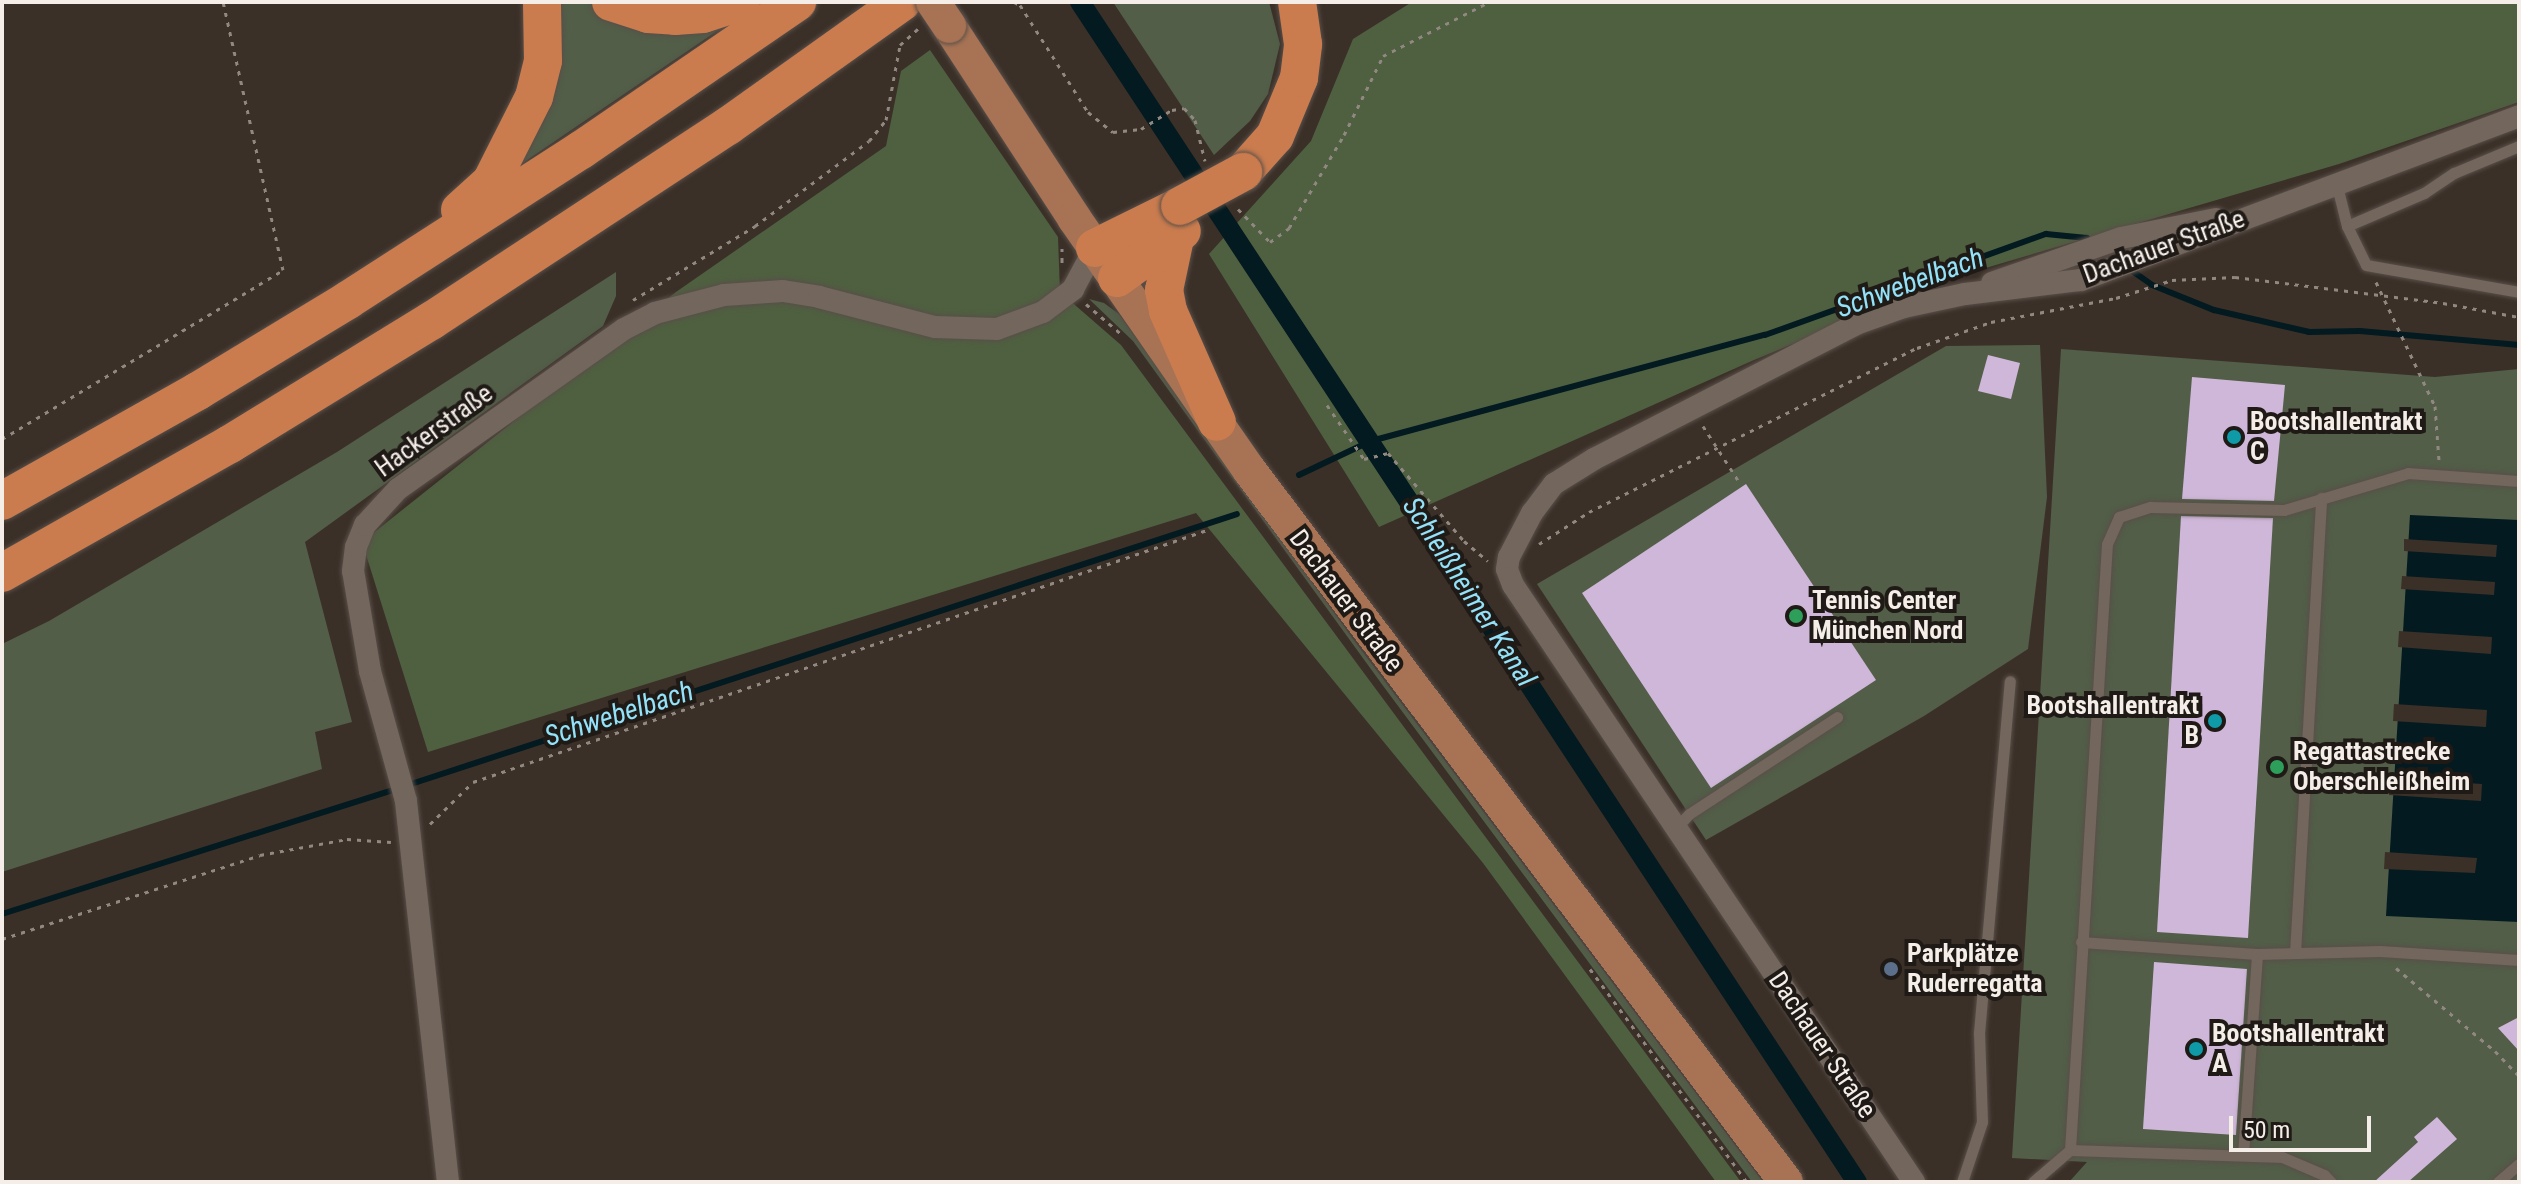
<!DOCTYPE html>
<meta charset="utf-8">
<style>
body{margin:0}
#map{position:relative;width:2521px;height:1184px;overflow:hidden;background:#3b3028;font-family:"Roboto Condensed",sans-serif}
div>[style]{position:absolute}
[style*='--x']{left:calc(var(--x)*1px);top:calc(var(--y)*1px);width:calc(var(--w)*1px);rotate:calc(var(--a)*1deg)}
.green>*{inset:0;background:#525e48}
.forest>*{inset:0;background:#4f6040}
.water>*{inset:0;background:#031a20}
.pier>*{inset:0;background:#3b3028}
.stream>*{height:6px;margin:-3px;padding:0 3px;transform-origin:3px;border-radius:3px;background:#031a20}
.canal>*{height:20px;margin:-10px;padding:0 10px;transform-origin:10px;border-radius:10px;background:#031a20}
.building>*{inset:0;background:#cfb7d9}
.path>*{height:3px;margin-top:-1.5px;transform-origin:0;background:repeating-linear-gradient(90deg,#918881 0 4px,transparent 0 10px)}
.roads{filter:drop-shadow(0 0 2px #594f49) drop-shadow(0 0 2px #594f49)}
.lane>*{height:11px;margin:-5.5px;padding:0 5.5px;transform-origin:5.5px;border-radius:5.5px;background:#73665d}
.street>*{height:22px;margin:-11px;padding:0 11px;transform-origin:11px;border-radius:11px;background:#73665d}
.primary>*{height:34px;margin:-17px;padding:0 17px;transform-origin:17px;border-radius:17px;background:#a77354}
.highway>*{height:38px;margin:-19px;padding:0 19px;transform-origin:19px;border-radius:19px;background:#ca7c4e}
.bridges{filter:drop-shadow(0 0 2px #594f49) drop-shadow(0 0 2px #594f49)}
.primary-bridge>*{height:34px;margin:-17px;padding:0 17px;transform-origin:17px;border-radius:17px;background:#a77354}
.highway-bridge>*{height:38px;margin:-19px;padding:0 19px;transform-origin:19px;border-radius:19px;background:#ca7c4e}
.dots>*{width:22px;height:22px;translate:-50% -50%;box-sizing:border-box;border:4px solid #1f1a16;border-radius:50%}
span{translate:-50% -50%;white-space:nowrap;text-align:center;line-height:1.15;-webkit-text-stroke:8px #1f1a16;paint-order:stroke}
.street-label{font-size:26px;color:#f4ede8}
.poi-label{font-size:26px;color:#f4ede8;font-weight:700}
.left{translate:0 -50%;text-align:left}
.right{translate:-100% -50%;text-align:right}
.water-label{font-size:28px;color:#93e2f9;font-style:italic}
.frame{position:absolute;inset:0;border:4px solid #f4ede8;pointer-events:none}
.scale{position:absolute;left:2229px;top:1116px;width:142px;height:36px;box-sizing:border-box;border:4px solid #f4ede8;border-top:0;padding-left:10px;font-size:24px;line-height:28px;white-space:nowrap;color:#f4ede8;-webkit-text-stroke:6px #1f1a16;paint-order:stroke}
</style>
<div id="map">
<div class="green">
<div style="clip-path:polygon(556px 2px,590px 2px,613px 16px,739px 16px,511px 171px)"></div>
<div style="clip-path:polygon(1113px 2px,1269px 2px,1280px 44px,1268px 94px,1250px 121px,1214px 155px)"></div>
<div style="clip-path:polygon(616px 272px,616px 296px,603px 326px,305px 542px,352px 722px,315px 732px,322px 769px,2px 872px,2px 644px,49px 621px,337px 452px)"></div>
<div style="clip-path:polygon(1089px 299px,1104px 303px,1119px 314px,1353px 639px,1763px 1182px,1752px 1182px,1381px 683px,1133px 341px)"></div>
<div style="clip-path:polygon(2040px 345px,2047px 497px,2028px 649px,1924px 716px,1706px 840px,1537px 584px,1946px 346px)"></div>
<div style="clip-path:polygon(2061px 349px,2435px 377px,2519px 369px,2519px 1182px,2069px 1182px,2087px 1162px,2012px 1158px)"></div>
</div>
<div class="forest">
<div style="clip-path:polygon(1412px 2px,2519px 2px,2519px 102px,2339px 164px,1955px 277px,1754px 360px,1379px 527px,1209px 254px,1311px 141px,1353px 39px)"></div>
<div style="clip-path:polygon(930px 50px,1058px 237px,1060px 292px,1121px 345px,1741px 1182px,1716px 1182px,1483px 863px,1196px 513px,428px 752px,362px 542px,676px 292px,886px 146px,901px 71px)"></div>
</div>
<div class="water">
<div style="clip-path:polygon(2410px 515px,2519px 520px,2519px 922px,2386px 916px)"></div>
</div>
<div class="pier">
<div style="clip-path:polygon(2404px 539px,2497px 545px,2496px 557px,2404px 551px)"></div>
<div style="clip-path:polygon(2402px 576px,2495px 582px,2494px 595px,2401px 589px)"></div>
<div style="clip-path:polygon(2399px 631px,2492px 637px,2491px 654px,2398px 647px)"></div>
<div style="clip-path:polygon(2394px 704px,2487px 710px,2486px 727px,2393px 721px)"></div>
<div style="clip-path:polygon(2390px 778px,2482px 784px,2481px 801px,2389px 795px)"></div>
<div style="clip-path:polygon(2385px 852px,2477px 858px,2475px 873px,2384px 869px)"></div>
</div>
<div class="stream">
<div style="--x:2128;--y:268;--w:29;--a:35"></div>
<div style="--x:2152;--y:285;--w:67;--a:22"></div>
<div style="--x:2214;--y:310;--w:98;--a:13"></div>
<div style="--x:2309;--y:332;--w:51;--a:-1.1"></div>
<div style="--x:2360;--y:331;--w:160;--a:5"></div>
<div style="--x:1299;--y:475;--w:80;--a:-25.3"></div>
<div style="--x:1371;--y:441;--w:408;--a:-15.1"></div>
<div style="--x:1765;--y:335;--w:299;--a:-19.8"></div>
<div style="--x:2046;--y:234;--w:41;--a:5.6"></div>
<div style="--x:2087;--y:238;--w:8;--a:40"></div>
<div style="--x:408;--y:785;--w:872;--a:-18.1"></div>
<div style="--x:2;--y:914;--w:414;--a:-17.6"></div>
</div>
<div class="canal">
<div style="--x:1080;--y:2;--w:1413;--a:56.64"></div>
</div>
<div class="building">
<div style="clip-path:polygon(1988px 355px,2020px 363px,2011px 399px,1978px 391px)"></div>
<div style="clip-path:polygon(2192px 377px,2285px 385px,2274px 501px,2182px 499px)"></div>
<div style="clip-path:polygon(1746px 484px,1876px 680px,1711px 788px,1582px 593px)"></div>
<div style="clip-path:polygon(2181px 516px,2273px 518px,2248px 938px,2157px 932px)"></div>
<div style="clip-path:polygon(2154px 962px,2247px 969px,2236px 1135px,2143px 1129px)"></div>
<div style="clip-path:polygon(2519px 1017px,2519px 1051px,2498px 1028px)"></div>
<div style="clip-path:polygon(2437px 1117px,2457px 1139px,2408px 1182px,2374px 1182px,2418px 1142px,2414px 1137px)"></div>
</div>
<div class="path">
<div style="--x:1014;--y:2;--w:7;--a:27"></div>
<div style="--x:1020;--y:5;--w:127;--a:57.6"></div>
<div style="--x:1088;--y:112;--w:32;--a:39"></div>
<div style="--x:1113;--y:132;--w:28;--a:-6"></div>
<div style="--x:1141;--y:129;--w:36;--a:-32"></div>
<div style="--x:1172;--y:110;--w:12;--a:-9"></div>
<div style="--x:1184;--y:108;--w:16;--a:47"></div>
<div style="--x:1195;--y:120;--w:42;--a:76.3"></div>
<div style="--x:1238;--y:209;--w:46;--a:45.9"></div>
<div style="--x:1270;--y:242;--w:24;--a:-36"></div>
<div style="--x:1289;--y:228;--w:108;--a:-59.4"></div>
<div style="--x:1344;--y:135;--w:88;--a:-63.7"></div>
<div style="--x:1383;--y:56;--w:119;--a:-27"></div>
<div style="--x:1062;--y:248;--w:16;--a:90"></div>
<div style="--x:2376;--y:282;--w:137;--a:64.6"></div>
<div style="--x:2435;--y:406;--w:54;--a:85.8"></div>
<div style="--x:633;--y:300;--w:143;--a:-31.2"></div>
<div style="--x:755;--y:226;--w:142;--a:-36.7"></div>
<div style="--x:869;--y:141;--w:27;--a:-51"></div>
<div style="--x:886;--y:120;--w:76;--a:-79.4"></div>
<div style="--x:900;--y:45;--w:27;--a:-42"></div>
<div style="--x:1086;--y:304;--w:45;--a:40.5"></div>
<div style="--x:1327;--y:405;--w:65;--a:55.6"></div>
<div style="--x:1364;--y:459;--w:25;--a:-14"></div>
<div style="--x:1388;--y:453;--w:116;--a:49.2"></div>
<div style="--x:1464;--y:541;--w:31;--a:40"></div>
<div style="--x:1703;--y:426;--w:64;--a:57.1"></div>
<div style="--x:2;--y:439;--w:328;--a:-31"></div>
<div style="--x:283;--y:270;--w:275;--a:-102.6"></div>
<div style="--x:1539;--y:544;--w:59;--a:-32.6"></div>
<div style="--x:1589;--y:512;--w:367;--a:-26.6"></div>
<div style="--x:1917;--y:348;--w:78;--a:-19.4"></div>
<div style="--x:1991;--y:322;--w:127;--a:-10.9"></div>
<div style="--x:2116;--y:298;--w:59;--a:-17.8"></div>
<div style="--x:2172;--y:280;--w:63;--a:-2.7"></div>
<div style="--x:2235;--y:277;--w:210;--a:7.1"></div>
<div style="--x:2443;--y:303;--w:77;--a:10.4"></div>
<div style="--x:430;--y:824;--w:60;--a:-44.3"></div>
<div style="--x:473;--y:782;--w:776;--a:-18.95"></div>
<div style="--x:2;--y:939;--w:271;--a:-18"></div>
<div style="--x:260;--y:855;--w:88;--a:-10.4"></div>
<div style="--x:347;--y:839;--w:44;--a:3.9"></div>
<div style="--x:2396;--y:968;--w:129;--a:40"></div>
<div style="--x:2495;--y:1051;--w:35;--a:46"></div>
<div style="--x:1590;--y:969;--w:265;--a:53.6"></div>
</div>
<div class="roads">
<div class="lane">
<div style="--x:2336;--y:182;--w:45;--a:76"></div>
<div style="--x:2347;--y:226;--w:43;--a:64"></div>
<div style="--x:2366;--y:265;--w:155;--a:10"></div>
<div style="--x:2347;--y:226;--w:84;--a:-23.2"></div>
<div style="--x:2424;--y:193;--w:36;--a:-34"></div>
<div style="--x:2454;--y:173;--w:70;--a:-22.6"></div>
<div style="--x:1676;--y:828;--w:19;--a:-47"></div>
<div style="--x:1689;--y:814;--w:177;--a:-33.2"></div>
<div style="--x:2081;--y:942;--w:176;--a:3.9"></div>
<div style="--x:2257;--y:954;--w:123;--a:-1.4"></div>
<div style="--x:2380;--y:951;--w:139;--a:3.7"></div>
<div style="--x:2295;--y:953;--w:456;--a:-86.7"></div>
<div style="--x:2070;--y:1150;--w:212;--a:1.9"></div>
<div style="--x:2282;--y:1157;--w:46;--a:23.2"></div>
<div style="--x:2324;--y:1175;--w:10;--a:45"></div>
<div style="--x:2243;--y:1155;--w:201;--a:-86"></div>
<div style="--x:1962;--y:1182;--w:63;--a:-71.6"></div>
<div style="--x:1982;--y:1122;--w:89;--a:-91.9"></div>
<div style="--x:1979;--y:1033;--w:353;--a:-85"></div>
<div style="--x:2033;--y:1182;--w:49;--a:-40.9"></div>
<div style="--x:2070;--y:1150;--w:607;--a:-86.51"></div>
<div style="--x:2107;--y:544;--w:30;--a:-66"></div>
<div style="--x:2119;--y:517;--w:33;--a:-18"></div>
<div style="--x:2150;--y:507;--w:134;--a:1.3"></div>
<div style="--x:2284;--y:510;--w:129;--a:-16.6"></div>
<div style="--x:2408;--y:473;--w:111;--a:4.1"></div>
<div style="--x:2498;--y:1182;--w:28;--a:-41"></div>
</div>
<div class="street">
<div style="--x:1992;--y:283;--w:137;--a:-19.2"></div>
<div style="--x:2121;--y:238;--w:97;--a:-11.3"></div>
<div style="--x:448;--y:1182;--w:383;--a:-96.3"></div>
<div style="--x:406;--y:801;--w:135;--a:-105.5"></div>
<div style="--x:370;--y:671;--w:101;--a:-99.6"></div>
<div style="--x:353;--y:571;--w:24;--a:-83"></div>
<div style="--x:356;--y:547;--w:24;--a:-68"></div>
<div style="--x:365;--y:525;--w:49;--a:-47.5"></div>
<div style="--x:398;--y:489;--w:277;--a:-35.3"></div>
<div style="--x:624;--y:329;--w:35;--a:-27"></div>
<div style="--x:655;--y:313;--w:71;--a:-14.6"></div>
<div style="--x:724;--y:295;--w:59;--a:-3.9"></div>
<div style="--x:783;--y:291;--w:36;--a:9"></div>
<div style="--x:819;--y:297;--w:120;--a:14.5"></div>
<div style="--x:935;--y:327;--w:62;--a:1.8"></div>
<div style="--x:997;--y:329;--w:49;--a:-20.3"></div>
<div style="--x:1043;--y:312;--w:38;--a:-37"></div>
<div style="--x:1073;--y:289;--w:47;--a:-61.8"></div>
<div style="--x:1914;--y:1182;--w:719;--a:-123.89"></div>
<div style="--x:1513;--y:585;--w:17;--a:-111"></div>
<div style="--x:1507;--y:569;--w:12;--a:-81"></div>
<div style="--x:1509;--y:557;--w:50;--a:-62.4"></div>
<div style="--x:1532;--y:513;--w:36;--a:-53"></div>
<div style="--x:1554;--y:484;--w:47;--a:-32"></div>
<div style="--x:1594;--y:459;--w:298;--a:-27.2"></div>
<div style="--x:1859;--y:323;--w:48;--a:-19.6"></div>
<div style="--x:1904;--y:307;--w:62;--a:-12"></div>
<div style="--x:1965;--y:294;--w:117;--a:-6.9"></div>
<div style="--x:2081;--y:280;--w:468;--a:-20.5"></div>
</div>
<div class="primary">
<div style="--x:949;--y:26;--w:229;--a:56.9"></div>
<div style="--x:1074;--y:218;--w:308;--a:55.2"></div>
<div style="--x:1250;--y:471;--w:890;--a:52.99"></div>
</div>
<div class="highway">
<div style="--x:611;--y:2;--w:39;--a:18"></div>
<div style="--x:648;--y:14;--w:27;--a:4"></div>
<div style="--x:675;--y:16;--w:28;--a:-4"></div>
<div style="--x:703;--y:14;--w:40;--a:-18"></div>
<div style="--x:1243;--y:172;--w:48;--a:-48.4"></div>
<div style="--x:1275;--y:136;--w:63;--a:-67.5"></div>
<div style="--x:1299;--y:78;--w:34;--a:-83"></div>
<div style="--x:1303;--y:44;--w:42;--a:-98.1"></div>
<div style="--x:460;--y:210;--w:42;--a:-42.1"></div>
<div style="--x:491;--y:182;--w:95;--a:-63.2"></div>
<div style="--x:534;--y:97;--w:37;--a:-76"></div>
<div style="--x:543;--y:61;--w:59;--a:-91"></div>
<div style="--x:1175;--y:238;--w:53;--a:101.9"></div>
<div style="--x:1164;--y:290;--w:21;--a:79"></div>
<div style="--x:1168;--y:311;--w:121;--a:66.2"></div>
<div style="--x:1095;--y:248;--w:95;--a:-26.3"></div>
<div style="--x:1117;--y:278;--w:80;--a:-35.9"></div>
<div style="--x:2;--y:501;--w:225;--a:-29.3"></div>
<div style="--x:198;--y:391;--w:175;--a:-31.2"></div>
<div style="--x:348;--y:300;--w:277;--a:-32.8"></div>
<div style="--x:581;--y:150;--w:262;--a:-34.4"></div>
<div style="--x:2;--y:573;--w:262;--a:-29.5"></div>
<div style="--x:230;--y:444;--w:236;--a:-31.5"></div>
<div style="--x:431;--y:321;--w:355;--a:-33.3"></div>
<div style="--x:728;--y:126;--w:214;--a:-35.5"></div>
</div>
</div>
<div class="bridges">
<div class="primary-bridge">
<div style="--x:933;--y:2;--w:29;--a:56"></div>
</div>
<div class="highway-bridge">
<div style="--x:1180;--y:206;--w:72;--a:-28.4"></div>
</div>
</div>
<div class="dots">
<div style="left:2234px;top:437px;background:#0f9aa8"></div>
<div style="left:1796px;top:616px;background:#2e9e5b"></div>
<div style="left:2215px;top:721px;background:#0f9aa8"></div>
<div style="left:2277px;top:767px;background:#2e9e5b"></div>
<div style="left:1891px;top:969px;background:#5c6f8a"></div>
<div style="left:2196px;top:1049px;background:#0f9aa8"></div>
</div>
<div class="street-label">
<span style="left:2164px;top:247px;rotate:-20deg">Dachauer Straße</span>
<span style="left:434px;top:431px;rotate:-36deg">Hackerstraße</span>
<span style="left:1346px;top:601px;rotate:53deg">Dachauer Straße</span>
<span style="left:1822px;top:1045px;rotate:56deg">Dachauer Straße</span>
</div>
<div class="poi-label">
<span class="left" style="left:2250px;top:437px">Bootshallentrakt<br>C</span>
<span class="left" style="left:1812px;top:616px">Tennis Center<br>München Nord</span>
<span class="right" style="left:2199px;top:721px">Bootshallentrakt<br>B</span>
<span class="left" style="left:2293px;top:767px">Regattastrecke<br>Oberschleißheim</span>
<span class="left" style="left:1907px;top:969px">Parkplätze<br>Ruderregatta</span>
<span class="left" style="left:2212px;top:1049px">Bootshallentrakt<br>A</span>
</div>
<div class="water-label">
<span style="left:1910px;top:283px;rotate:-20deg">Schwebelbach</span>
<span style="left:1469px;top:592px;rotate:57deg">Schleißheimer Kanal</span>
<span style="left:619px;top:714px;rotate:-18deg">Schwebelbach</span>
</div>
<div class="frame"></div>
<div class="scale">50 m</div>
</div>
